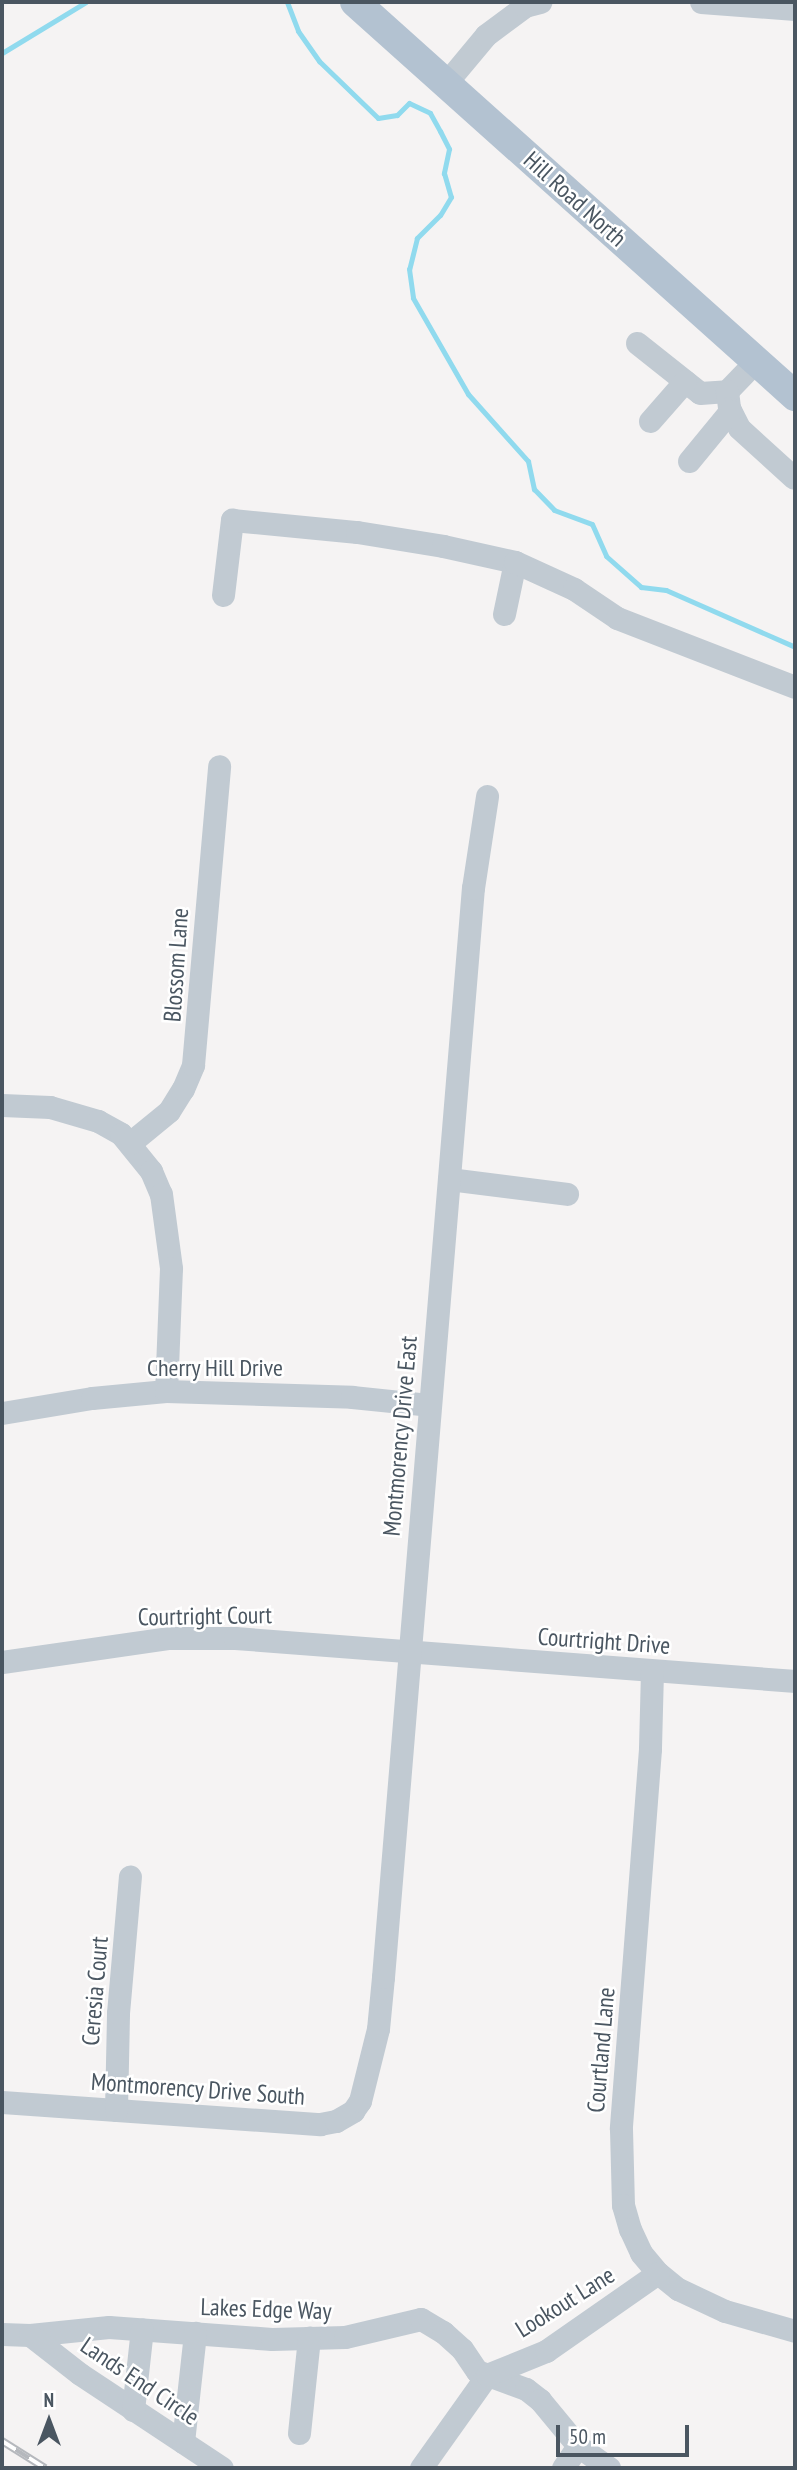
<!DOCTYPE html>
<style>
body{margin:0}
#map{position:relative;width:797px;height:2470px;overflow:hidden;background:#f5f3f3;font-family:"PT Sans Narrow",sans-serif}
div>[style]{position:absolute}
[style*='--x']{left:calc(var(--x)*1px);top:calc(var(--y)*1px);width:calc(var(--w)*1px);rotate:calc(var(--a)*1deg)}
.stream>*{height:5px;margin:-2.5px;padding:0 2.5px;transform-origin:2.5px;border-radius:2.5px;background:#90daee}
.minor>*{height:23px;margin:-11.5px;padding:0 11.5px;transform-origin:11.5px;border-radius:11.5px;background:#c1cad2}
.major>*{height:30px;margin:-15px;padding:0 15px;transform-origin:15px;border-radius:15px;background:#b3c2d1}
.rail>*{height:8px;margin-top:-4px;transform-origin:0;background:repeating-linear-gradient(90deg,#fff 0 16px,#b5b8bd 0 32px);box-sizing:border-box;border-block:2px solid #b5b8bd}
span{translate:-50% -50%;white-space:nowrap;text-align:center;line-height:1.15;-webkit-text-stroke:5px #fff;paint-order:stroke}
.street-label{font-size:24px;color:#4a5661}
.frame{position:absolute;inset:0;border:4px solid #4a5661;pointer-events:none}
.north{position:absolute;left:14px;top:2386px;width:70px;height:70px;-webkit-text-stroke:5px #fff;paint-order:stroke;rotate:0deg;font-size:19px;font-weight:700;line-height:28px;text-align:center;color:#4a5661}
.north::after{content:'';display:block;margin:auto;width:24px;height:32px;background:#4a5661;clip-path:polygon(50% 0,100% 100%,50% 72%,0 100%)}
.scale{position:absolute;left:556px;top:2425px;width:133px;height:32px;box-sizing:border-box;border:4px solid #4a5661;border-top:0;padding-left:9px;font-size:21px;line-height:24px;white-space:nowrap;color:#4a5661;-webkit-text-stroke:5px #fff;paint-order:stroke}
</style>
<div id="map">
<div class="stream">
<div style="--x:287;--y:2;--w:31;--a:69"></div>
<div style="--x:298;--y:31;--w:37;--a:55"></div>
<div style="--x:319;--y:61;--w:82;--a:44"></div>
<div style="--x:378;--y:118;--w:19;--a:-9"></div>
<div style="--x:397;--y:115;--w:17;--a:-45"></div>
<div style="--x:409;--y:103;--w:23;--a:25"></div>
<div style="--x:430;--y:113;--w:21;--a:61"></div>
<div style="--x:440;--y:131;--w:20;--a:63"></div>
<div style="--x:449;--y:149;--w:25;--a:102"></div>
<div style="--x:444;--y:173;--w:25;--a:74"></div>
<div style="--x:451;--y:197;--w:21;--a:121"></div>
<div style="--x:440;--y:215;--w:33;--a:135"></div>
<div style="--x:417;--y:238;--w:32;--a:104"></div>
<div style="--x:409;--y:269;--w:29;--a:82"></div>
<div style="--x:413;--y:298;--w:111;--a:60.2"></div>
<div style="--x:468;--y:394;--w:90;--a:48.2"></div>
<div style="--x:528;--y:461;--w:29;--a:78"></div>
<div style="--x:534;--y:489;--w:29;--a:46"></div>
<div style="--x:554;--y:510;--w:40;--a:20.2"></div>
<div style="--x:592;--y:524;--w:35;--a:66"></div>
<div style="--x:606;--y:556;--w:47;--a:41.5"></div>
<div style="--x:641;--y:587;--w:25;--a:7"></div>
<div style="--x:666;--y:590;--w:141;--a:23.8"></div>
<div style="--x:2;--y:53;--w:98;--a:-31.3"></div>
</div>
<div class="minor">
<div style="--x:701;--y:2;--w:94;--a:4.3"></div>
<div style="--x:446;--y:83;--w:62;--a:-50.2"></div>
<div style="--x:486;--y:35;--w:49;--a:-36.6"></div>
<div style="--x:525;--y:6;--w:16;--a:-15"></div>
<div style="--x:637;--y:343;--w:80;--a:38.4"></div>
<div style="--x:700;--y:393;--w:27;--a:-4"></div>
<div style="--x:756;--y:361;--w:42;--a:134"></div>
<div style="--x:727;--y:391;--w:17;--a:83"></div>
<div style="--x:729;--y:408;--w:22;--a:63"></div>
<div style="--x:739;--y:428;--w:74;--a:42.3"></div>
<div style="--x:650;--y:421;--w:53;--a:-48.8"></div>
<div style="--x:689;--y:461;--w:65;--a:-50.6"></div>
<div style="--x:223;--y:595;--w:76;--a:-83.2"></div>
<div style="--x:232;--y:520;--w:126;--a:5.5"></div>
<div style="--x:357;--y:532;--w:87;--a:9.2"></div>
<div style="--x:443;--y:546;--w:74;--a:12.5"></div>
<div style="--x:504;--y:614;--w:53;--a:-78.1"></div>
<div style="--x:515;--y:562;--w:65;--a:24.6"></div>
<div style="--x:574;--y:589;--w:52;--a:34"></div>
<div style="--x:617;--y:618;--w:191;--a:21.2"></div>
<div style="--x:2;--y:1105;--w:48;--a:2.4"></div>
<div style="--x:50;--y:1107;--w:50;--a:16.3"></div>
<div style="--x:98;--y:1121;--w:26;--a:29"></div>
<div style="--x:121;--y:1134;--w:48;--a:51"></div>
<div style="--x:151;--y:1171;--w:25;--a:67"></div>
<div style="--x:161;--y:1194;--w:75;--a:82.3"></div>
<div style="--x:171;--y:1268;--w:123;--a:92.3"></div>
<div style="--x:130;--y:1143;--w:50;--a:-39.4"></div>
<div style="--x:169;--y:1111;--w:26;--a:-58"></div>
<div style="--x:183;--y:1089;--w:26;--a:-67"></div>
<div style="--x:193;--y:1065;--w:300;--a:-85"></div>
<div style="--x:449;--y:1179;--w:119;--a:7.2"></div>
<div style="--x:2;--y:1413;--w:91;--a:-9.5"></div>
<div style="--x:92;--y:1398;--w:74;--a:-5.4"></div>
<div style="--x:166;--y:1391;--w:186;--a:1.8"></div>
<div style="--x:352;--y:1397;--w:77;--a:5.9"></div>
<div style="--x:2;--y:1662;--w:169;--a:-8.2"></div>
<div style="--x:169;--y:1638;--w:66;--a:0"></div>
<div style="--x:235;--y:1638;--w:562;--a:4.39"></div>
<div style="--x:652;--y:1671;--w:78;--a:91.5"></div>
<div style="--x:650;--y:1749;--w:381;--a:94.4"></div>
<div style="--x:621;--y:2129;--w:76;--a:88.5"></div>
<div style="--x:623;--y:2205;--w:25;--a:74"></div>
<div style="--x:630;--y:2229;--w:26;--a:65"></div>
<div style="--x:641;--y:2253;--w:26;--a:50"></div>
<div style="--x:658;--y:2273;--w:26;--a:39"></div>
<div style="--x:678;--y:2289;--w:52;--a:25.1"></div>
<div style="--x:725;--y:2311;--w:73;--a:15.9"></div>
<div style="--x:2;--y:2102;--w:319;--a:4"></div>
<div style="--x:320;--y:2124;--w:16;--a:-11"></div>
<div style="--x:336;--y:2121;--w:20;--a:-30"></div>
<div style="--x:353;--y:2111;--w:12;--a:-55"></div>
<div style="--x:360;--y:2101;--w:74;--a:-76"></div>
<div style="--x:378;--y:2029;--w:52;--a:-84.5"></div>
<div style="--x:383;--y:1977;--w:1093;--a:-85.28"></div>
<div style="--x:473;--y:888;--w:93;--a:-81.3"></div>
<div style="--x:116;--y:2110;--w:97;--a:-88.8"></div>
<div style="--x:118;--y:2013;--w:137;--a:-85"></div>
<div style="--x:2;--y:2334;--w:28;--a:2"></div>
<div style="--x:30;--y:2335;--w:79;--a:-5.8"></div>
<div style="--x:109;--y:2327;--w:163;--a:4.2"></div>
<div style="--x:272;--y:2339;--w:73;--a:-1.6"></div>
<div style="--x:345;--y:2337;--w:78;--a:-13.3"></div>
<div style="--x:421;--y:2319;--w:26;--a:31"></div>
<div style="--x:443;--y:2332;--w:25;--a:42"></div>
<div style="--x:462;--y:2349;--w:27;--a:56"></div>
<div style="--x:477;--y:2371;--w:52;--a:20.2"></div>
<div style="--x:526;--y:2389;--w:18;--a:38"></div>
<div style="--x:540;--y:2400;--w:60;--a:50.4"></div>
<div style="--x:578;--y:2446;--w:38;--a:35"></div>
<div style="--x:30;--y:2335;--w:63;--a:38"></div>
<div style="--x:80;--y:2374;--w:170;--a:33.5"></div>
<div style="--x:133;--y:2410;--w:81;--a:-83.7"></div>
<div style="--x:299;--y:2433;--w:96;--a:-84"></div>
<div style="--x:183;--y:2442;--w:110;--a:-83.7"></div>
<div style="--x:421;--y:2468;--w:114;--a:-54.6"></div>
<div style="--x:487;--y:2375;--w:64;--a:-22.1"></div>
<div style="--x:546;--y:2351;--w:136;--a:-34.9"></div>
<div style="--x:563;--y:2468;--w:27;--a:-56"></div>
</div>
<div class="major">
<div style="--x:355;--y:2;--w:591;--a:41.84"></div>
</div>
<div class="rail">
<div style="--x:2;--y:2441;--w:51;--a:32.1"></div>
</div>
<div class="street-label">
<span style="left:575px;top:199px;rotate:42deg">Hill Road North</span>
<span style="left:176px;top:965px;rotate:-86deg">Blossom Lane</span>
<span style="left:215px;top:1368px">Cherry Hill Drive</span>
<span style="left:400px;top:1436px;rotate:-85deg">Montmorency Drive East</span>
<span style="left:205px;top:1616px;rotate:-1deg">Courtright Court</span>
<span style="left:604px;top:1641px;rotate:4deg">Courtright Drive</span>
<span style="left:95px;top:1991px;rotate:-85deg">Ceresia Court</span>
<span style="left:601px;top:2050px;rotate:-85deg">Courtland Lane</span>
<span style="left:198px;top:2089px;rotate:4deg">Montmorency Drive South</span>
<span style="left:565px;top:2302px;rotate:-32deg">Lookout Lane</span>
<span style="left:266px;top:2309px;rotate:2deg">Lakes Edge Way</span>
<span style="left:140px;top:2381px;rotate:34deg">Lands End Circle</span>
</div>
<div class="frame"></div>
<div class="north">N</div>
<div class="scale">50 m</div>
</div>
